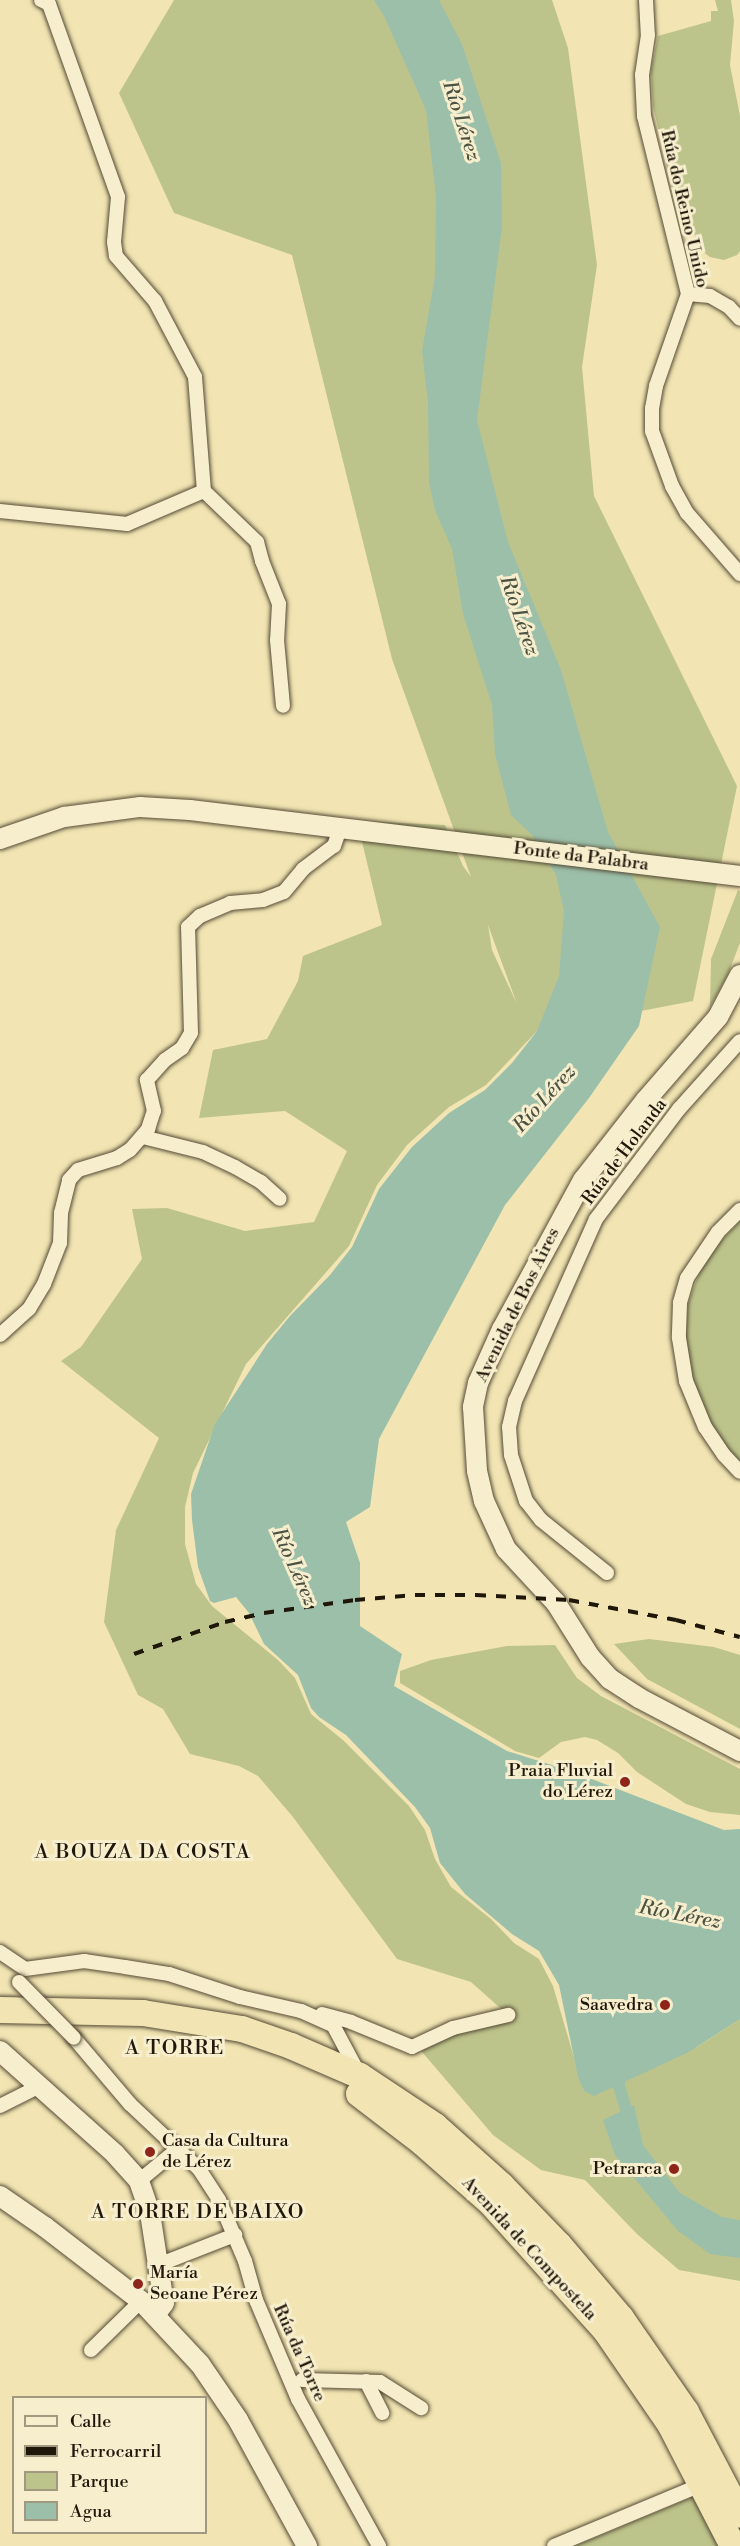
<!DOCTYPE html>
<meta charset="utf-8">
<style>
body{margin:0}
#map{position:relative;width:740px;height:2546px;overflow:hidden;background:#f2e5b3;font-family:"Libre Bodoni",serif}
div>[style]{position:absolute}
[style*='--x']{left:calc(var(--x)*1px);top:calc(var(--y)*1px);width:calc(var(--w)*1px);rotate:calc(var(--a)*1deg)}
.green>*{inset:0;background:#bdc48b}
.water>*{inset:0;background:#9cbfa9}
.canal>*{height:12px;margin:-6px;padding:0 6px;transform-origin:6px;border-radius:6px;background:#9cbfa9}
.roads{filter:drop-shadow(0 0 2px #544a35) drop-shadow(0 0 2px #544a35)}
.street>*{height:14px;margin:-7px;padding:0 7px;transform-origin:7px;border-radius:7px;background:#f7eece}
.secondary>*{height:20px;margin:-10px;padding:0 10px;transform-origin:10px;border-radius:10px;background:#f7eece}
.highway>*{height:26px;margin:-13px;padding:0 13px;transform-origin:13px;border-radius:13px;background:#f2e5b3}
.rail>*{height:4px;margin-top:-2px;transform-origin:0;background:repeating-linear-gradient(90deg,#20170b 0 10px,transparent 0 20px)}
.bridges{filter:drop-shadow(0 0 2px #544a35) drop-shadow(0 0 2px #544a35)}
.street-bridge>*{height:14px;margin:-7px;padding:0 7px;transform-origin:7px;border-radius:7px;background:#f7eece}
.dots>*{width:16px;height:16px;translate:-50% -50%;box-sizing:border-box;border:3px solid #f7eece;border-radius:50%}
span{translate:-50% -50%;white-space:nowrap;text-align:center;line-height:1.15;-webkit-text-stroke:6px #f7eece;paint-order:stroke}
.street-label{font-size:18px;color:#20170b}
.poi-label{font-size:18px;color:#20170b}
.right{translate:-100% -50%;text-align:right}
.left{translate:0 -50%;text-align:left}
.water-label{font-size:20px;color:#4b5242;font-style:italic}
.neighbourhood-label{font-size:20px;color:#20170b;letter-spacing:1.5px}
.legend{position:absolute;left:12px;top:2396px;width:195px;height:138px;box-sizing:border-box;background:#f7eece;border:2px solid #a19880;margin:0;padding:8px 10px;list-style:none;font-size:18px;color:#20170b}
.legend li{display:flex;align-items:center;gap:12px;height:30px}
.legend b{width:30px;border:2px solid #a19880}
</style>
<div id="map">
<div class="green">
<div style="clip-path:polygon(evenodd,174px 0,552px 0,568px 48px,597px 265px,582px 367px,594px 496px,737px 786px,693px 1001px,537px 1031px,486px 1085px,449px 1107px,407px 1145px,377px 1185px,349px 1246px,246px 1364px,193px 1473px,185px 1507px,185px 1544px,196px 1584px,212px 1606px,278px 1660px,295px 1678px,311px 1714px,344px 1741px,409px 1806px,425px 1830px,435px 1859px,451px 1887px,491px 1919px,514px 1943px,539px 1959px,553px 1986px,584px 2091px,697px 2047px,740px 2019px,740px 2281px,679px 2270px,637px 2234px,585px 2180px,541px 2170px,493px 2135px,417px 2046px,508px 2015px,471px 1982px,397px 1959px,293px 1817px,258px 1776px,239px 1766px,190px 1754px,163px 1709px,138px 1695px,104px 1622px,116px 1530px,159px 1438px,61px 1361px,81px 1347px,142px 1259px,132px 1209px,167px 1208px,245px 1231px,314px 1222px,347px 1151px,285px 1111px,199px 1118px,213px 1050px,267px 1039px,298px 981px,303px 956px,382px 925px,357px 821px,445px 825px,463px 866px,471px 877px,392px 659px,292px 255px,174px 213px,119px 93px,174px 0,488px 925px,517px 1004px,492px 950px,488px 925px)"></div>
<div style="clip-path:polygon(715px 0,731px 0,734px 21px,730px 65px,740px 116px,740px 251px,737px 255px,724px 260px,710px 257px,703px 252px,691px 228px,681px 226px,653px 106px,651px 70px,658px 36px,711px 21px,711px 11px,718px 11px)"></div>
<div style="clip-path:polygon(738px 890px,740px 891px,740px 943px,728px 974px,710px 1007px,711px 959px)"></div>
<div style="clip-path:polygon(740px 1221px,740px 1464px,712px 1428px,698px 1400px,689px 1367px,686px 1337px,688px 1304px,704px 1259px)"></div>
<div style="clip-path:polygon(649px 1639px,714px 1647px,740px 1655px,740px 1729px,647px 1679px,614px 1644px)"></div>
<div style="clip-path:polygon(555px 1645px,577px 1678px,601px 1696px,740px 1769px,740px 1815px,710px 1812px,686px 1804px,637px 1772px,618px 1753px,597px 1740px,585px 1737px,561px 1742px,539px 1758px,515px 1751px,400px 1683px,400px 1671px,431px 1660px,507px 1646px)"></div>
<div style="clip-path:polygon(695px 2496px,719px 2546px,575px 2546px)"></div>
</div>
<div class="water">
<div style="clip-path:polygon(374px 0,439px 0,462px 44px,501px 163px,502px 227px,477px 420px,508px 542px,561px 670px,608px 832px,660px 927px,639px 1026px,589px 1098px,505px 1205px,379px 1439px,370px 1507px,346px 1522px,360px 1563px,360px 1626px,402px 1654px,394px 1686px,507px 1751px,571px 1771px,724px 1830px,740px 1829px,740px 2019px,689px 2052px,594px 2096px,584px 2091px,578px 2077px,559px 1985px,539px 1951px,512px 1934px,465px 1894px,440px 1863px,430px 1828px,415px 1807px,346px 1735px,319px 1717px,311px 1708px,298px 1675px,264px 1644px,249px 1613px,236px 1597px,214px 1603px,210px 1601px,198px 1567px,192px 1520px,191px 1494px,215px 1424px,267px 1344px,290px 1316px,330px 1275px,352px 1247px,379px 1189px,412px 1147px,449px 1113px,485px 1090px,512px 1063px,537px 1031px,559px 976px,564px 911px,556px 875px,532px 835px,511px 815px,495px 754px,492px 705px,463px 614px,452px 549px,435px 510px,429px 482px,428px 402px,422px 351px,435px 276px,436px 197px,426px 110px,384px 16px)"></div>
<div style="clip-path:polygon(634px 2105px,643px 2145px,680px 2193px,722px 2217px,740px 2220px,740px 2258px,710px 2254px,678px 2231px,615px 2155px,603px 2120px)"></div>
</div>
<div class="canal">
<div style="--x:620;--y:2070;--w:16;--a:94"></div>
<div style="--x:619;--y:2086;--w:39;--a:73"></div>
</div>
<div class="roads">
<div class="street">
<div style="--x:41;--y:0;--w:9;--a:27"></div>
<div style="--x:49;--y:4;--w:205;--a:70.3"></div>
<div style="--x:118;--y:197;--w:45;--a:95.1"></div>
<div style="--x:114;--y:242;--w:14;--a:82"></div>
<div style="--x:116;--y:256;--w:60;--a:49.1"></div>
<div style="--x:155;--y:301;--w:86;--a:62.2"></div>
<div style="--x:195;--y:377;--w:114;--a:85.5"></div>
<div style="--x:204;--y:491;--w:74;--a:43.9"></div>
<div style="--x:257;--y:542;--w:20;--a:75"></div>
<div style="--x:262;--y:561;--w:46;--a:68.4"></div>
<div style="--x:279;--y:604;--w:36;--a:93"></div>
<div style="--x:277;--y:640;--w:66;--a:84.8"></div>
<div style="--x:646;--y:0;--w:35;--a:87"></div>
<div style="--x:648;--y:35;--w:40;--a:98.5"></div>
<div style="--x:642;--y:75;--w:41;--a:87.2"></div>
<div style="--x:644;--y:116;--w:183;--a:76.1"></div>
<div style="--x:688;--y:294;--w:97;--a:109.2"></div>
<div style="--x:656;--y:386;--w:22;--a:100"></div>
<div style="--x:652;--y:408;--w:23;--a:90"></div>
<div style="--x:652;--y:431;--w:59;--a:70"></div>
<div style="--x:672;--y:486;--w:31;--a:61"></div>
<div style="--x:687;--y:513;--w:81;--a:49"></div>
<div style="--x:688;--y:294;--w:22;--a:5"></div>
<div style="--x:710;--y:296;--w:22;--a:30"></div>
<div style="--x:729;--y:307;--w:16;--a:47"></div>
<div style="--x:0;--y:511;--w:128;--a:5.8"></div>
<div style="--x:127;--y:524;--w:84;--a:-23.2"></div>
<div style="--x:143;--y:1137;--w:62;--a:14"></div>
<div style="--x:203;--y:1152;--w:35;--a:25"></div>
<div style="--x:235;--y:1167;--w:30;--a:30"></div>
<div style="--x:261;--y:1182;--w:25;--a:42"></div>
<div style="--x:740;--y:1210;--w:31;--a:135"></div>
<div style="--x:718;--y:1232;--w:55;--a:124"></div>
<div style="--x:687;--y:1278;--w:26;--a:106"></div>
<div style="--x:680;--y:1303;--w:35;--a:92"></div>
<div style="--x:679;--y:1338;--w:44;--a:80.8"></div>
<div style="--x:686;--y:1381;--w:50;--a:67.6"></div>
<div style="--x:705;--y:1427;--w:34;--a:56"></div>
<div style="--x:724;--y:1455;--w:23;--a:47"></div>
<div style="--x:0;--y:1335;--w:39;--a:-42"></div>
<div style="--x:29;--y:1309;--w:29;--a:-59"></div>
<div style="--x:44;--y:1284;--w:44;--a:-68.7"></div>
<div style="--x:60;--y:1243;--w:30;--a:-88"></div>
<div style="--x:61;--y:1213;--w:34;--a:-76"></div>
<div style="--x:69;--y:1180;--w:13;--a:-48"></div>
<div style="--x:78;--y:1170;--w:41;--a:-17.1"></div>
<div style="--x:117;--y:1158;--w:15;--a:-32"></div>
<div style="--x:130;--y:1150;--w:28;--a:-49"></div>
<div style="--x:148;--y:1129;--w:19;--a:-72"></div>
<div style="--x:154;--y:1111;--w:32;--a:-103"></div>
<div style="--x:147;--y:1080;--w:27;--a:-48"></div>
<div style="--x:165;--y:1060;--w:21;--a:-35"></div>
<div style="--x:182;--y:1048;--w:17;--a:-59"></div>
<div style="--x:191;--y:1033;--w:106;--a:-91.6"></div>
<div style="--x:188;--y:927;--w:16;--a:-43"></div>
<div style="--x:200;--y:916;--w:33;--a:-23"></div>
<div style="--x:230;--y:903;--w:33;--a:-5"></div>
<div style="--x:263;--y:900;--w:22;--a:-21"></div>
<div style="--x:284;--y:892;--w:30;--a:-50"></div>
<div style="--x:303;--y:869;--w:39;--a:-37"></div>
<div style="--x:334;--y:846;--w:18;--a:-71"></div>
<div style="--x:607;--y:1573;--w:85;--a:-141.2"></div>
<div style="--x:541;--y:1520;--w:24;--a:-128"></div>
<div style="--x:526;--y:1501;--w:48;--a:-108.1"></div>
<div style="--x:511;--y:1455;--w:28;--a:-94"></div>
<div style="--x:509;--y:1427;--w:27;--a:-77"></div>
<div style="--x:515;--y:1401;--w:199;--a:-66"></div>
<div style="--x:596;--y:1219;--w:138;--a:-53"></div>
<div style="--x:679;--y:1109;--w:91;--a:-48.1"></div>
<div style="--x:0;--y:1952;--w:30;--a:34"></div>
<div style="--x:25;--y:1969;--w:60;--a:-7.7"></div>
<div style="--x:84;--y:1961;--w:41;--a:8.3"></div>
<div style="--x:125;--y:1967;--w:45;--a:9"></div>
<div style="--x:169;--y:1974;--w:75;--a:17.9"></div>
<div style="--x:240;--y:1997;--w:63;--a:12.9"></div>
<div style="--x:301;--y:2011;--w:35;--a:24"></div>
<div style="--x:333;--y:2025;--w:55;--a:62"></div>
<div style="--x:322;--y:2014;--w:30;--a:15"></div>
<div style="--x:351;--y:2022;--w:66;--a:22.3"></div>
<div style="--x:412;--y:2047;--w:45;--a:-24.9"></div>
<div style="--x:453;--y:2028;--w:57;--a:-13.3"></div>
<div style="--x:74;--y:2038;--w:87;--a:49.7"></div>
<div style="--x:130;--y:2104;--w:95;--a:43.3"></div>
<div style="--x:199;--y:2169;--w:37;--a:57"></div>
<div style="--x:219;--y:2200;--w:66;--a:66.9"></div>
<div style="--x:245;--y:2261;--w:41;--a:74.2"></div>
<div style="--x:256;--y:2300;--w:108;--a:67"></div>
<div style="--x:298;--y:2399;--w:168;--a:61.1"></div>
<div style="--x:0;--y:2106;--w:45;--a:-26.6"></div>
<div style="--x:139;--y:2181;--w:52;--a:-39.5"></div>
<div style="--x:158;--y:2265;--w:83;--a:-21.3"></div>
<div style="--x:91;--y:2350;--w:70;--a:-44.4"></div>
<div style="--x:302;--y:2380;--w:78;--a:1.5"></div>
<div style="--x:380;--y:2382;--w:49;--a:32.4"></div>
<div style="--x:366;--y:2381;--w:36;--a:63"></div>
<div style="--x:554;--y:2546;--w:161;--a:-22.6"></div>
</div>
<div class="secondary">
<div style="--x:0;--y:839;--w:68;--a:-19"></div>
<div style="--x:64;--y:817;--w:77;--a:-7.5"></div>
<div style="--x:140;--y:807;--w:50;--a:3.4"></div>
<div style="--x:190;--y:810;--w:554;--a:6.84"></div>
<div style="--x:740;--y:975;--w:47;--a:117.6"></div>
<div style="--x:718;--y:1017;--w:111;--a:131"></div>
<div style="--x:645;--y:1101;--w:100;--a:128.1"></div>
<div style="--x:583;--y:1180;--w:170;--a:118.5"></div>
<div style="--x:502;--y:1329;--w:59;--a:114"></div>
<div style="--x:478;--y:1383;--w:25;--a:102"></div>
<div style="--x:473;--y:1407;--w:64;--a:86.4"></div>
<div style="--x:477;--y:1471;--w:31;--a:77"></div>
<div style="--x:484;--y:1501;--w:53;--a:65.4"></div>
<div style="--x:506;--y:1549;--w:74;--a:47.2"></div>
<div style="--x:556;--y:1603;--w:64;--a:57.8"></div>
<div style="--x:590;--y:1657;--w:30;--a:48"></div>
<div style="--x:610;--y:1679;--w:35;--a:33"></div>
<div style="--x:639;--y:1698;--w:114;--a:27.7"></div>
<div style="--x:0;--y:2051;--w:154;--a:41.8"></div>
<div style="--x:115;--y:2154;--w:36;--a:48"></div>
<div style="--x:139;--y:2181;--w:34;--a:71"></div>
<div style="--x:150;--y:2213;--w:91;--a:81.2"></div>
<div style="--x:164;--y:2303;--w:15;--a:127"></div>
<div style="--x:0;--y:2196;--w:55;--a:34.6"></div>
<div style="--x:45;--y:2227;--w:121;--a:37.6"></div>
<div style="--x:141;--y:2301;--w:86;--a:46.9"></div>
<div style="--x:200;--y:2364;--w:68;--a:55.8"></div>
<div style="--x:238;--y:2420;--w:144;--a:61.3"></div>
</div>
<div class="highway">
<div style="--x:0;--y:2010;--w:143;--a:1.2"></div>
<div style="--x:143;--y:2013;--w:100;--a:9.2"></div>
<div style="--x:242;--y:2029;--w:52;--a:19.1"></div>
<div style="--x:291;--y:2046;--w:75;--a:23.5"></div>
<div style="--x:360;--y:2076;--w:90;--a:33.7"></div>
<div style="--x:435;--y:2126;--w:90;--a:41.8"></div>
<div style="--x:502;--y:2186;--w:82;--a:46"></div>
<div style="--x:559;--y:2245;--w:96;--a:49.7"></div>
<div style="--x:621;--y:2318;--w:114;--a:55.3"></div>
<div style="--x:686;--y:2412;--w:116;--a:62.3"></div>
<div style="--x:359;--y:2094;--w:81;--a:37.4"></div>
<div style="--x:423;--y:2143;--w:89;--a:41.4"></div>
<div style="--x:490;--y:2202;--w:173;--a:48"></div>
<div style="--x:606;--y:2331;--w:113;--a:55.5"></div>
<div style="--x:670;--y:2424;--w:137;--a:62.7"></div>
</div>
</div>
<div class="rail">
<div style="--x:134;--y:1654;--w:96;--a:-19.4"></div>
<div style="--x:225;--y:1622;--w:40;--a:-13"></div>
<div style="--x:264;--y:1613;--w:92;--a:-8.1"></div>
<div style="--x:355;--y:1600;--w:60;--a:-4.8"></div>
<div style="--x:415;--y:1595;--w:61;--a:0"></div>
<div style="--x:476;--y:1595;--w:93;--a:3.1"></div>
<div style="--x:569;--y:1600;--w:109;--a:10.6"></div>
<div style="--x:676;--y:1620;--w:66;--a:14.9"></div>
</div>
<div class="bridges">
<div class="street-bridge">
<div style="--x:19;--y:1982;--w:78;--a:45.5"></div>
</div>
</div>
<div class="dots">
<div style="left:625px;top:1782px;background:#8f2418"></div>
<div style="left:665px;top:2005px;background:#8f2418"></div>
<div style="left:150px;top:2152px;background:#8f2418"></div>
<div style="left:674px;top:2169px;background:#8f2418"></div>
<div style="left:138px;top:2284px;background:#8f2418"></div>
</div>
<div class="street-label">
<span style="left:684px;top:209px;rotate:77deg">Rúa do Reino Unido</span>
<span style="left:581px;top:857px;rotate:7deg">Ponte da Palabra</span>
<span style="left:625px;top:1152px;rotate:-53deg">Rúa de Holanda</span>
<span style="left:518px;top:1305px;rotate:-64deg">Avenida de Bos Aires</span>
<span style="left:529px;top:2249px;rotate:47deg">Avenida de Compostela</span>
<span style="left:299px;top:2353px;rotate:66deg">Rúa da Torre</span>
</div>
<div class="poi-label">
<span class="right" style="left:613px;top:1782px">Praia Fluvial<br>do Lérez</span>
<span class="right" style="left:653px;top:2005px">Saavedra</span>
<span class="left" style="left:162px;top:2152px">Casa da Cultura<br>de Lérez</span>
<span class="right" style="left:662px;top:2169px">Petrarca</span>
<span class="left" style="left:150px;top:2284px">María<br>Seoane Pérez</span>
</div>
<div class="water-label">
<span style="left:461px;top:121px;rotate:72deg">Río Lérez</span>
<span style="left:519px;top:616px;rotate:71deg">Río Lérez</span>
<span style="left:545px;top:1099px;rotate:-48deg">Río Lérez</span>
<span style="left:294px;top:1567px;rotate:66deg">Río Lérez</span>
<span style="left:680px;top:1915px;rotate:11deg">Río Lérez</span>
</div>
<div class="neighbourhood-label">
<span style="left:143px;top:1852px">A BOUZA DA COSTA</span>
<span style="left:175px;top:2048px">A TORRE</span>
<span style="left:198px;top:2212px">A TORRE DE BAIXO</span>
</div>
<ul class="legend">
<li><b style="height:8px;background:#f7eece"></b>Calle</li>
<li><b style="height:8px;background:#20170b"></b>Ferrocarril</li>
<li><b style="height:16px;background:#bdc48b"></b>Parque</li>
<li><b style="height:16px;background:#9cbfa9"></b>Agua</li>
</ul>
</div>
